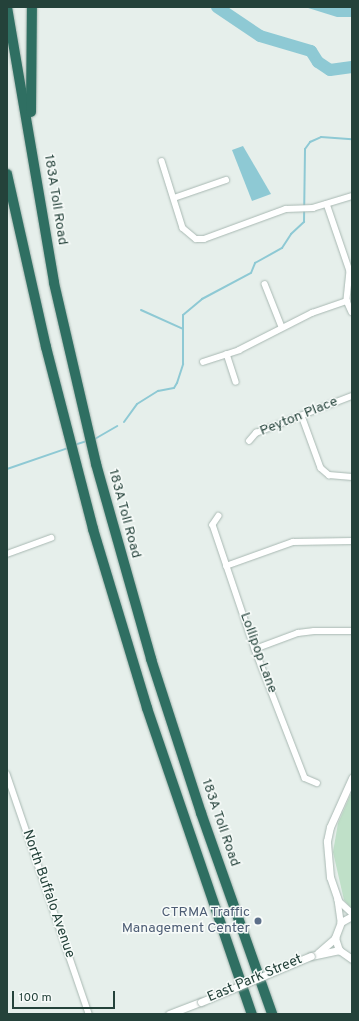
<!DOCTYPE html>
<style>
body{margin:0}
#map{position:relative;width:359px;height:1021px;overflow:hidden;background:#e6efeb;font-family:Overpass,sans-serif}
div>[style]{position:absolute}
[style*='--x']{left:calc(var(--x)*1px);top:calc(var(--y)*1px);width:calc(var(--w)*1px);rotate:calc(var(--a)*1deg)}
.green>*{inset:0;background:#bfe0c8}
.water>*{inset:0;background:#8ec9d4}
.stream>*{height:2px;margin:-1px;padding:0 1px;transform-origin:1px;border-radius:1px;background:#8ec9d4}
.river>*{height:12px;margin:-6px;padding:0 6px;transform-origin:6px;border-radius:6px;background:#8ec9d4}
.roads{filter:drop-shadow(0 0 1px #a8b8b2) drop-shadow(0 0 1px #a8b8b2)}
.minor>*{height:5.5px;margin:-2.75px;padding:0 2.75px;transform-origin:2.75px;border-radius:2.75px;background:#fff}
.tertiary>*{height:7px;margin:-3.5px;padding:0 3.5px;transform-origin:3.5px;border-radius:3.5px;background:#fff}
.motorway>*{height:10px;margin:-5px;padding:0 5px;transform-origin:5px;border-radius:5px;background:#2f6f62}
.bridges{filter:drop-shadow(0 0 1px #a8b8b2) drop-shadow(0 0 1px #a8b8b2)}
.tertiary-bridge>*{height:7px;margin:-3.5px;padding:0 3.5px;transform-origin:3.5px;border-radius:3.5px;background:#fff}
.dots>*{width:11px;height:11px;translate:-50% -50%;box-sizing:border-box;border:2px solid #f7fbf9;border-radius:50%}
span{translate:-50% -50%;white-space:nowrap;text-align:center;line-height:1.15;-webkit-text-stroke:3px #f7fbf9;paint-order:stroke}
.street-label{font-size:14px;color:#24423a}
.service-label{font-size:14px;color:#4e5e75}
.right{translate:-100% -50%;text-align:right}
.frame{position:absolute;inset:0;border:8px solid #24423a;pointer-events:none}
.scale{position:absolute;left:12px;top:991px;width:103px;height:18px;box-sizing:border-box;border:2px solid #24423a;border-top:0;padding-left:5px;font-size:12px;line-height:14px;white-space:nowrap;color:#24423a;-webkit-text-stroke:3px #f7fbf9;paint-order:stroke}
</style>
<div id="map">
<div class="green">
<div style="clip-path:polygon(352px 791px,352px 909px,344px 900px,333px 852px,338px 823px)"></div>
</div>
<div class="water">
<div style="clip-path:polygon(305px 7px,352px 7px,352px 17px,337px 17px)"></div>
<div style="clip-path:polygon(243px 146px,271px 194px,252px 201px,232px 150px)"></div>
</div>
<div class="stream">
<div style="--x:141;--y:310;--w:46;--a:24.3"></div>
<div style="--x:124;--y:422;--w:22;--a:-54"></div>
<div style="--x:137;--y:404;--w:25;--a:-32"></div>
<div style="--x:158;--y:391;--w:16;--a:-11"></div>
<div style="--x:174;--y:388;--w:6;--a:-59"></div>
<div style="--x:177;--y:383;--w:20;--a:-72"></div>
<div style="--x:183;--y:364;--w:49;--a:-90"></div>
<div style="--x:183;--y:315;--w:25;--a:-40"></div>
<div style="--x:202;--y:299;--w:55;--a:-28"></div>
<div style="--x:251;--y:273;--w:11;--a:-68"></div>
<div style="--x:255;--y:263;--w:31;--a:-29"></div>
<div style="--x:282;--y:248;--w:17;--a:-57"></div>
<div style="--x:291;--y:234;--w:18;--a:-43"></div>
<div style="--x:304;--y:222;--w:73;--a:-89.2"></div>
<div style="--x:305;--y:149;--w:9;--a:-54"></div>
<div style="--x:310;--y:142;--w:12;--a:-24"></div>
<div style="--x:321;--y:137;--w:31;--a:4"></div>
<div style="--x:93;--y:440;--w:28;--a:-30"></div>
<div style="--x:74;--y:445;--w:14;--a:-17"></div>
<div style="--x:7;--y:469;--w:65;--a:-19"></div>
</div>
<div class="river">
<div style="--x:217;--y:7;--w:52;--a:34"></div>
<div style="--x:260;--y:36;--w:53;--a:16.4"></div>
<div style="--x:311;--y:51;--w:13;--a:58"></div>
<div style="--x:318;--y:62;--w:14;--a:34"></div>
<div style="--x:330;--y:70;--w:22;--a:-8"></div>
</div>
<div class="roads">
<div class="minor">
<div style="--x:162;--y:161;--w:70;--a:72.6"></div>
<div style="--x:183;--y:228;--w:17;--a:40"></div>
<div style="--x:196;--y:239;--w:8;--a:0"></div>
<div style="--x:204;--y:239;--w:87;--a:-20.1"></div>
<div style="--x:286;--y:209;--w:27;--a:-2"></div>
<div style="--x:313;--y:208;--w:41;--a:-17.1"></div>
<div style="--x:174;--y:198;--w:55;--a:-19.1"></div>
<div style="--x:327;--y:204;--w:71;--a:71.1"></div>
<div style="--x:350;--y:271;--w:30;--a:96"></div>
<div style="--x:347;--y:301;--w:12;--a:66"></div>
<div style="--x:265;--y:284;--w:46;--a:68.4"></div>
<div style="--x:227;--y:354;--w:29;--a:72"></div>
<div style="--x:203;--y:362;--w:38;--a:-18"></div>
<div style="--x:239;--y:350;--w:82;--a:-26.9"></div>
<div style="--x:312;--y:313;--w:37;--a:-19"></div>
<div style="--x:302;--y:416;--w:55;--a:69.9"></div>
<div style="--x:321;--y:468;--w:11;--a:41"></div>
<div style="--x:329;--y:475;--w:23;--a:5"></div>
<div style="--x:249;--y:441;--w:11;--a:-49"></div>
<div style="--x:256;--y:433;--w:103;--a:-21.1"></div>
<div style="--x:219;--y:516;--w:11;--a:124"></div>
<div style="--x:213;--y:525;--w:131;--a:71.3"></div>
<div style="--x:255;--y:649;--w:138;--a:68.8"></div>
<div style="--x:305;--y:778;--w:13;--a:23"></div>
<div style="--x:7;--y:554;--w:47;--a:-20"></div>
<div style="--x:226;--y:566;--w:71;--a:-19.7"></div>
<div style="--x:293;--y:542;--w:59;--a:-1"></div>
<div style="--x:255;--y:649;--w:46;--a:-20.4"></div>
<div style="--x:298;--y:633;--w:16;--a:-7"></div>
<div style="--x:314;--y:631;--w:38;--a:0"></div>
<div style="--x:7;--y:774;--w:254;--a:71.1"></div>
<div style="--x:338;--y:900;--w:22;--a:82"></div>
<div style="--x:338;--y:900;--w:19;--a:43"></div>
</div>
<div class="tertiary">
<div style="--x:338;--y:900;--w:24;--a:-109"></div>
<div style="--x:330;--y:877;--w:36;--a:-95"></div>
<div style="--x:327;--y:841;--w:14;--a:-78"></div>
<div style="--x:330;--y:827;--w:54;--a:-65.8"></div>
<div style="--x:352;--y:916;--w:13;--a:151"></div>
<div style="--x:341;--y:922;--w:17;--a:111"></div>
<div style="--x:335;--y:938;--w:13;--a:72"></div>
<div style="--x:339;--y:950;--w:16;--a:35"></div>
<div style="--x:318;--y:953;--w:23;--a:-41"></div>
<div style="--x:311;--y:956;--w:29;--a:-12"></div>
<div style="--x:169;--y:1014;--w:34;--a:-21"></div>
</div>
<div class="motorway">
<div style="--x:7;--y:7;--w:280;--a:80.3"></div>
<div style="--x:54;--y:283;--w:186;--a:76.9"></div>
<div style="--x:96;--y:464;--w:203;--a:74.2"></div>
<div style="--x:151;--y:659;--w:162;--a:72"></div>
<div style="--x:201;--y:813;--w:213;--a:70.5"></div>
<div style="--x:31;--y:112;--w:105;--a:-89.5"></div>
<div style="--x:7;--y:174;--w:177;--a:77.3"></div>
<div style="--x:46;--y:347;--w:188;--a:75.5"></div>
<div style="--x:93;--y:529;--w:187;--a:73.2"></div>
<div style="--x:147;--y:708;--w:324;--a:71.1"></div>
</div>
</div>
<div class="bridges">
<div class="tertiary-bridge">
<div style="--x:201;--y:1002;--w:119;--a:-22.7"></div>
</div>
</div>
<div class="dots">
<div style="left:258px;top:921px;background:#5c6f8a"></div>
</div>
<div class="street-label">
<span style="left:55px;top:200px;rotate:81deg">183A Toll Road</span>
<span style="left:299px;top:417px;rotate:-22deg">Peyton Place</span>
<span style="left:124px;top:514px;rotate:75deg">183A Toll Road</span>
<span style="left:258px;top:653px;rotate:70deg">Lollipop Lane</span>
<span style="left:220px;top:823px;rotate:71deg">183A Toll Road</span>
<span style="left:48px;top:894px;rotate:71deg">North Buffalo Avenue</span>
<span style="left:255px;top:979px;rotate:-23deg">East Park Street</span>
</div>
<div class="service-label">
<span class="right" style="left:250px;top:921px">CTRMA Traffic<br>Management Center</span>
</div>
<div class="frame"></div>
<div class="scale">100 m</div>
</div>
